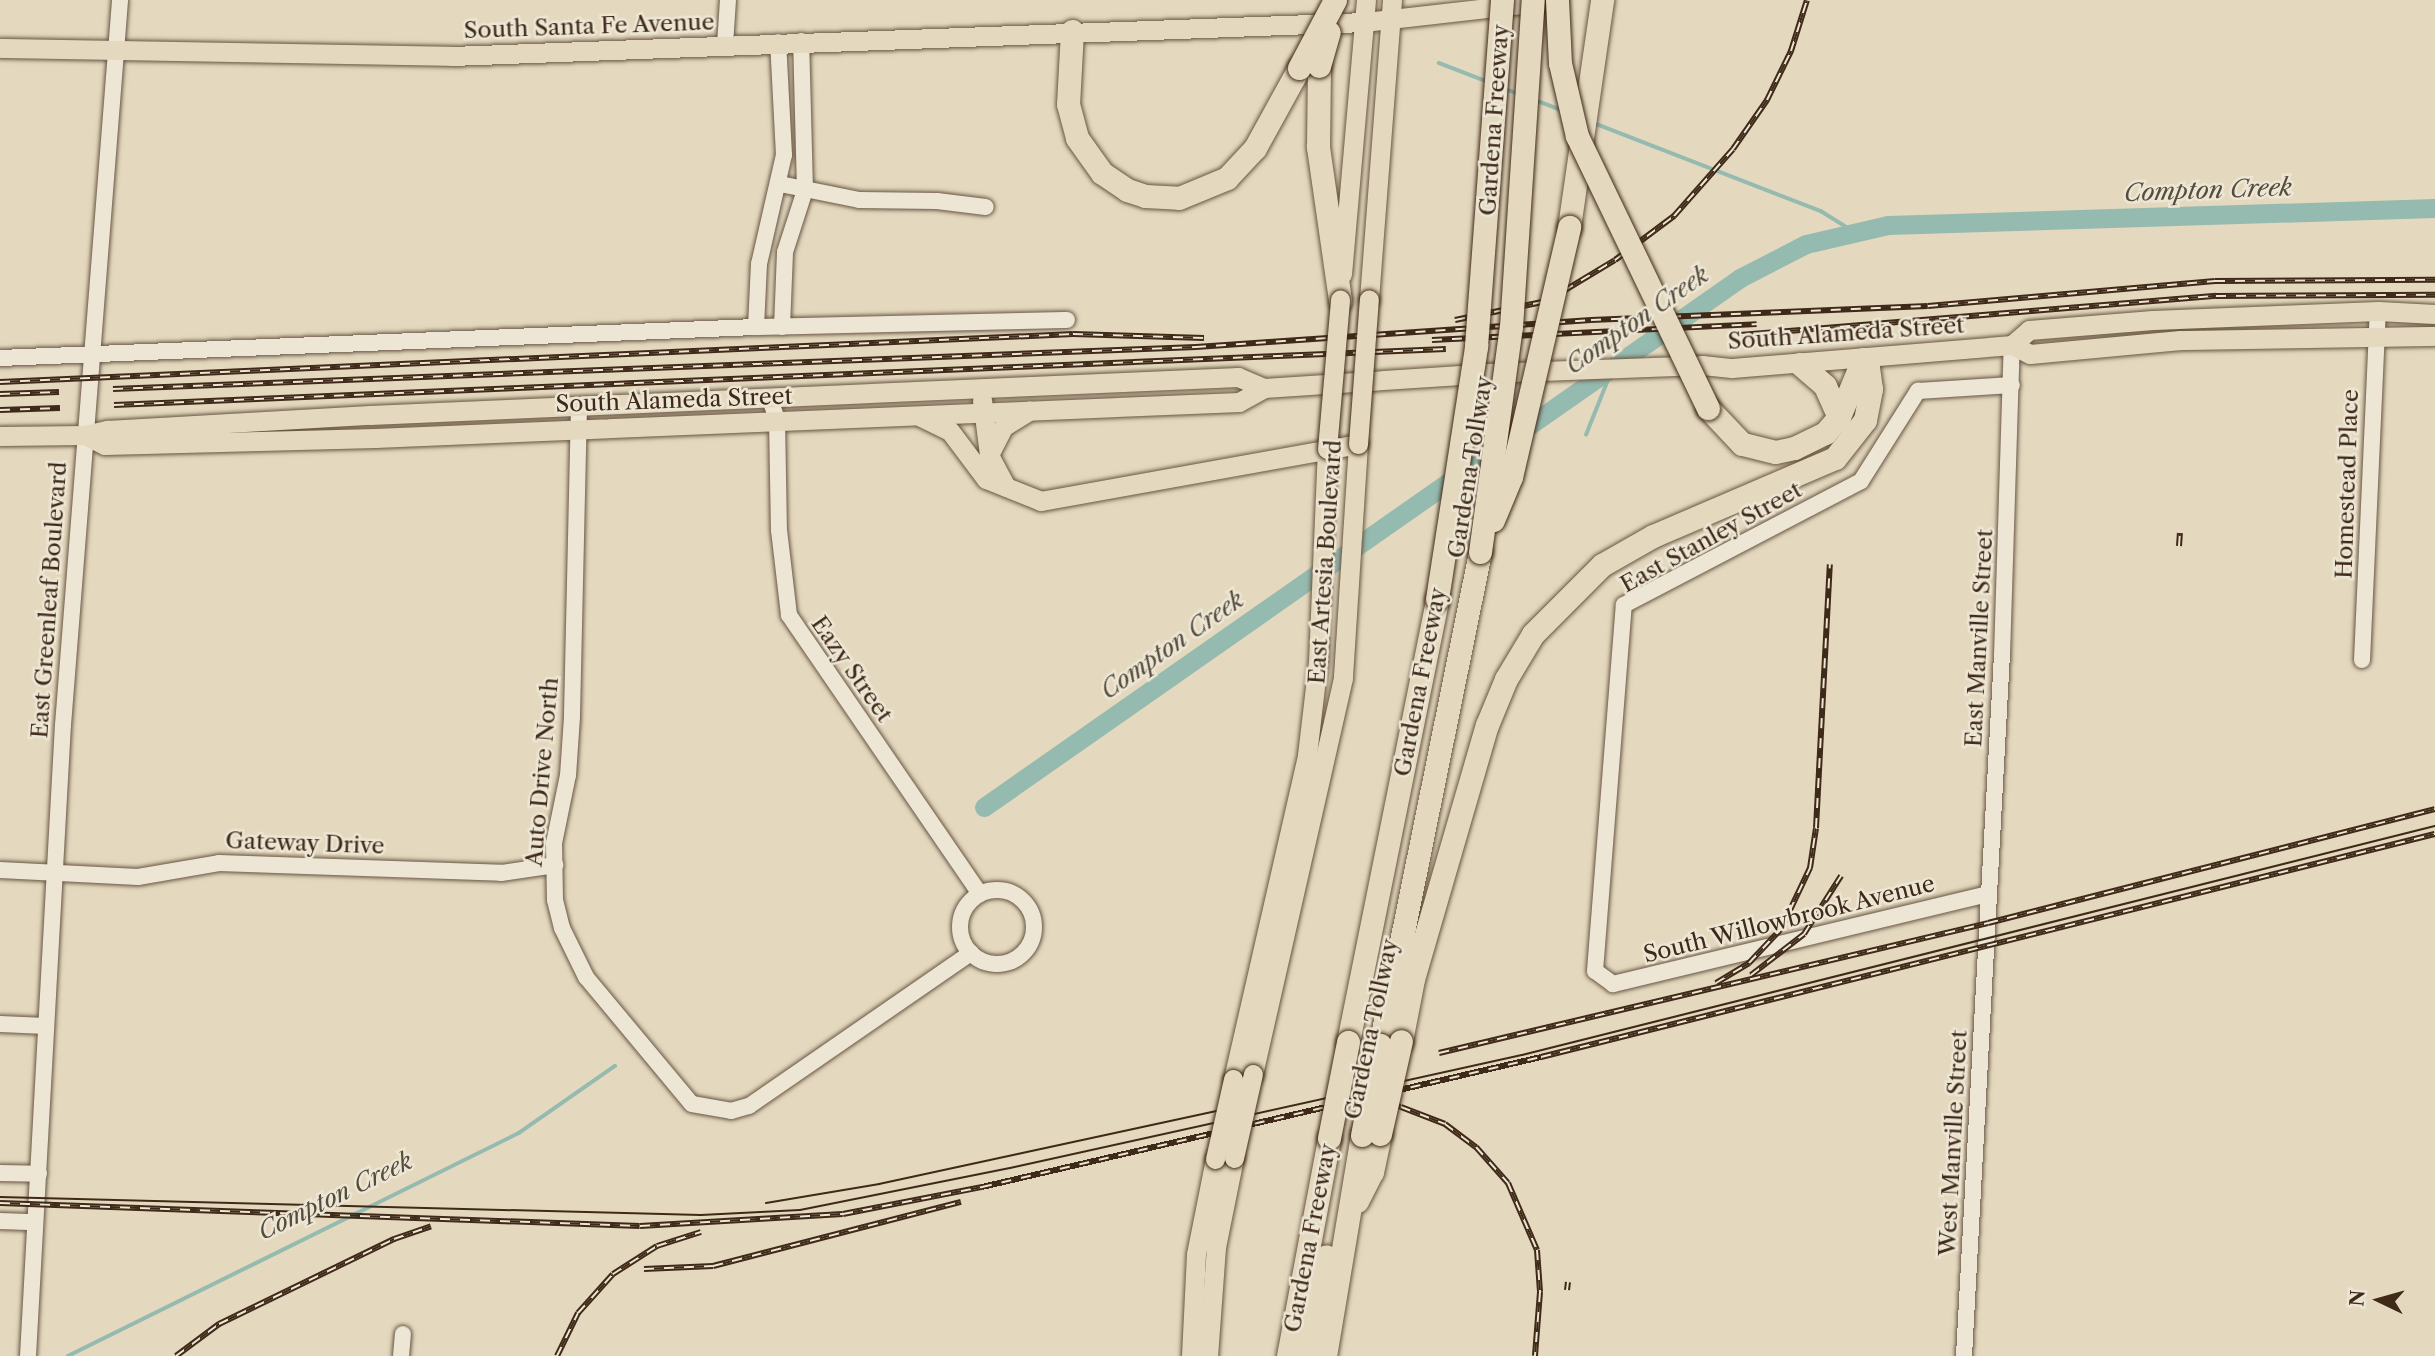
<!DOCTYPE html>
<style>
body{margin:0}
#map{position:relative;width:2435px;height:1356px;overflow:hidden;background:#e4d9bf;font-family:"Libre Caslon Text",serif}
div>[style]{position:absolute}
[style*='--x']{left:calc(var(--x)*1px);top:calc(var(--y)*1px);width:calc(var(--w)*1px);rotate:calc(var(--a)*1deg)}
.stream>*{height:3.5px;margin:-1.75px;padding:0 1.75px;transform-origin:1.75px;border-radius:1.75px;background:#95baaf}
.river>*{height:19px;margin:-9.5px;padding:0 9.5px;transform-origin:9.5px;border-radius:9.5px;background:#95baaf}
.roads{filter:drop-shadow(0 0 2px #685542) drop-shadow(0 0 2px #685542)}
.minor>*{height:16px;margin:-8px;padding:0 8px;transform-origin:8px;border-radius:8px;background:#ede6d5}
.minor>.ring{margin:-8px;padding:0;box-sizing:content-box;background:none;border:16px solid #ede6d5;border-radius:50%}
.major>*{height:19px;margin:-9.5px;padding:0 9.5px;transform-origin:9.5px;border-radius:9.5px;background:#e4d9bf}
.highway>*{height:23px;margin:-11.5px;padding:0 11.5px;transform-origin:11.5px;border-radius:11.5px;background:#e4d9bf}
.tram>*{height:2px;margin:-1px;padding:0 1px;transform-origin:1px;border-radius:1px;background:#3f2918}
.rail>*{height:6px;margin-top:-3px;transform-origin:0;background:repeating-linear-gradient(90deg,#ede6d5 0 10px,#3f2918 0 20px);box-sizing:border-box;border-block:2px solid #3f2918}
.bridges{filter:drop-shadow(0 0 2px #3f2918) drop-shadow(0 0 2px #3f2918)}
.major-bridge>*{height:19px;margin:-9.5px;padding:0 9.5px;transform-origin:9.5px;border-radius:9.5px;background:#e4d9bf}
.highway-bridge>*{height:23px;margin:-11.5px;padding:0 11.5px;transform-origin:11.5px;border-radius:11.5px;background:#e4d9bf}
span{translate:-50% -50%;white-space:nowrap;text-align:center;line-height:1.15;-webkit-text-stroke:5px #ede6d5;paint-order:stroke}
.street-label{font-size:23px;color:#3f2918}
.water-label{font-size:24px;color:#544d3e;font-style:italic}
.north{position:absolute;left:2344px;top:1265px;width:70px;height:70px;-webkit-text-stroke:5px #ede6d5;paint-order:stroke;rotate:275deg;font-size:19px;font-weight:700;line-height:28px;text-align:center;color:#3f2918}
.north::after{content:'';display:block;margin:auto;width:24px;height:32px;background:#3f2918;clip-path:polygon(50% 0,100% 100%,50% 72%,0 100%)}
</style>
<div id="map">
<div class="stream">
<div style="--x:1439;--y:63;--w:50;--a:21"></div>
<div style="--x:1503;--y:88;--w:17;--a:21"></div>
<div style="--x:1535;--y:100;--w:28;--a:21"></div>
<div style="--x:1591;--y:122;--w:247;--a:21.2"></div>
<div style="--x:1821;--y:211;--w:40;--a:32"></div>
<div style="--x:1586;--y:435;--w:65;--a:-68.2"></div>
<div style="--x:68;--y:1356;--w:503;--a:-26.31"></div>
<div style="--x:519;--y:1133;--w:117;--a:-34.9"></div>
</div>
<div class="river">
<div style="--x:984;--y:807;--w:923;--a:-34.98"></div>
<div style="--x:1740;--y:278;--w:74;--a:-27.3"></div>
<div style="--x:1806;--y:244;--w:84;--a:-13"></div>
<div style="--x:1888;--y:225;--w:547;--a:-1.78"></div>
</div>
<div class="roads">
<div class="minor">
<div style="--x:725;--y:45;--w:45;--a:-86.2"></div>
<div style="--x:780;--y:184;--w:81;--a:11.4"></div>
<div style="--x:859;--y:200;--w:78;--a:0.7"></div>
<div style="--x:937;--y:201;--w:49;--a:7"></div>
<div style="--x:756;--y:327;--w:63;--a:-87.3"></div>
<div style="--x:759;--y:264;--w:112;--a:-77.1"></div>
<div style="--x:784;--y:155;--w:113;--a:-93"></div>
<div style="--x:782;--y:327;--w:75;--a:-87.7"></div>
<div style="--x:785;--y:252;--w:65;--a:-72.1"></div>
<div style="--x:805;--y:190;--w:149;--a:-91.5"></div>
<div style="--x:0;--y:358;--w:757;--a:-2.35"></div>
<div style="--x:756;--y:327;--w:311;--a:-1.3"></div>
<div style="--x:769;--y:397;--w:23;--a:70"></div>
<div style="--x:777;--y:419;--w:111;--a:89"></div>
<div style="--x:779;--y:530;--w:86;--a:83.3"></div>
<div style="--x:789;--y:615;--w:338;--a:55.6"></div>
<div style="--x:579;--y:406;--w:311;--a:91.3"></div>
<div style="--x:572;--y:717;--w:58;--a:93.9"></div>
<div style="--x:568;--y:775;--w:69;--a:101.6"></div>
<div style="--x:554;--y:843;--w:57;--a:89"></div>
<div style="--x:555;--y:900;--w:29;--a:76"></div>
<div style="--x:562;--y:928;--w:55;--a:63.9"></div>
<div style="--x:586;--y:977;--w:165;--a:50.2"></div>
<div style="--x:692;--y:1104;--w:40;--a:10"></div>
<div style="--x:731;--y:1111;--w:19;--a:-16"></div>
<div style="--x:749;--y:1106;--w:270;--a:-34.6"></div>
<div style="--x:2362;--y:660;--w:349;--a:-87.4"></div>
<div style="--x:0;--y:870;--w:138;--a:2.9"></div>
<div style="--x:138;--y:877;--w:82;--a:-9.8"></div>
<div style="--x:219;--y:863;--w:282;--a:2"></div>
<div style="--x:501;--y:873;--w:55;--a:-8.4"></div>
<div class="ring" style="left:960px;top:890px;width:58px;height:58px"></div>
<div style="--x:1988;--y:894;--w:386;--a:166.5"></div>
<div style="--x:1613;--y:984;--w:22;--a:-144"></div>
<div style="--x:1595;--y:971;--w:367;--a:-85.5"></div>
<div style="--x:1624;--y:605;--w:267;--a:-27.6"></div>
<div style="--x:1861;--y:481;--w:107;--a:-57.7"></div>
<div style="--x:1918;--y:391;--w:94;--a:-3.7"></div>
<div style="--x:0;--y:1024;--w:46;--a:2.5"></div>
<div style="--x:0;--y:1173;--w:39;--a:1"></div>
<div style="--x:0;--y:1221;--w:35;--a:2"></div>
<div style="--x:28;--y:1356;--w:632;--a:-86.83"></div>
<div style="--x:63;--y:725;--w:727;--a:-85.5"></div>
<div style="--x:401;--y:1356;--w:22;--a:-85"></div>
<div style="--x:1964;--y:1356;--w:702;--a:-86.9"></div>
<div style="--x:2002;--y:655;--w:310;--a:-88.2"></div>
</div>
<div class="major">
<div style="--x:0;--y:48;--w:451;--a:1"></div>
<div style="--x:451;--y:56;--w:914;--a:-2.13"></div>
<div style="--x:1364;--y:22;--w:193;--a:-6.5"></div>
<div style="--x:1342;--y:274;--w:275;--a:-85"></div>
<div style="--x:1369;--y:299;--w:300;--a:-85.6"></div>
<div style="--x:2012;--y:345;--w:23;--a:-41"></div>
<div style="--x:2029;--y:330;--w:124;--a:-4.6"></div>
<div style="--x:2153;--y:320;--w:225;--a:-2.3"></div>
<div style="--x:2378;--y:311;--w:57;--a:3"></div>
<div style="--x:982;--y:400;--w:55;--a:82.7"></div>
<div style="--x:989;--y:455;--w:36;--a:62"></div>
<div style="--x:921;--y:417;--w:32;--a:26"></div>
<div style="--x:950;--y:431;--w:60;--a:53.1"></div>
<div style="--x:986;--y:479;--w:59;--a:21.8"></div>
<div style="--x:1041;--y:501;--w:322;--a:-10.2"></div>
<div style="--x:1358;--y:444;--w:234;--a:93.7"></div>
<div style="--x:1343;--y:678;--w:406;--a:102.8"></div>
<div style="--x:85;--y:435;--w:22;--a:27"></div>
<div style="--x:105;--y:445;--w:270;--a:-1.5"></div>
<div style="--x:375;--y:438;--w:865;--a:-2.39"></div>
<div style="--x:1239;--y:402;--w:29;--a:-29"></div>
<div style="--x:0;--y:436;--w:85;--a:-0.7"></div>
<div style="--x:85;--y:435;--w:23;--a:-13"></div>
<div style="--x:107;--y:430;--w:263;--a:-3.3"></div>
<div style="--x:370;--y:415;--w:869;--a:-2.51"></div>
<div style="--x:1238;--y:377;--w:28;--a:23"></div>
<div style="--x:1264;--y:388;--w:224;--a:-3.8"></div>
<div style="--x:1487;--y:373;--w:215;--a:-2.1"></div>
<div style="--x:1702;--y:365;--w:30;--a:6"></div>
<div style="--x:1732;--y:368;--w:281;--a:-4.7"></div>
<div style="--x:2012;--y:345;--w:20;--a:27"></div>
<div style="--x:2030;--y:354;--w:151;--a:-5.3"></div>
<div style="--x:2180;--y:340;--w:255;--a:-0.9"></div>
<div style="--x:989;--y:455;--w:31;--a:-63"></div>
<div style="--x:1003;--y:427;--w:31;--a:-32"></div>
<div style="--x:1233;--y:1079;--w:332;--a:-77.1"></div>
<div style="--x:1307;--y:755;--w:94;--a:-83.3"></div>
<div style="--x:1318;--y:662;--w:213;--a:-87.6"></div>
<div style="--x:1191;--y:1356;--w:102;--a:-87.2"></div>
<div style="--x:1196;--y:1254;--w:97;--a:-78.7"></div>
<div style="--x:1208;--y:1356;--w:109;--a:-85.8"></div>
<div style="--x:1216;--y:1247;--w:91;--a:-78.6"></div>
</div>
<div class="highway">
<div style="--x:1072;--y:31;--w:73;--a:93.1"></div>
<div style="--x:1068;--y:104;--w:35;--a:75"></div>
<div style="--x:1077;--y:138;--w:43;--a:54.5"></div>
<div style="--x:1102;--y:173;--w:30;--a:34"></div>
<div style="--x:1127;--y:190;--w:19;--a:18"></div>
<div style="--x:1145;--y:196;--w:34;--a:3"></div>
<div style="--x:1179;--y:198;--w:52;--a:-22.6"></div>
<div style="--x:1227;--y:178;--w:41;--a:-47"></div>
<div style="--x:1255;--y:148;--w:91;--a:-61.2"></div>
<div style="--x:1319;--y:66;--w:81;--a:90.7"></div>
<div style="--x:1318;--y:147;--w:155;--a:81.8"></div>
<div style="--x:1569;--y:227;--w:229;--a:-81.7"></div>
<div style="--x:1800;--y:364;--w:33;--a:41"></div>
<div style="--x:1825;--y:386;--w:34;--a:66"></div>
<div style="--x:1401;--y:1041;--w:63;--a:-79"></div>
<div style="--x:1413;--y:979;--w:265;--a:-73.8"></div>
<div style="--x:1487;--y:725;--w:50;--a:-67.6"></div>
<div style="--x:1506;--y:679;--w:52;--a:-59"></div>
<div style="--x:1533;--y:634;--w:98;--a:-45"></div>
<div style="--x:1602;--y:565;--w:59;--a:-29.6"></div>
<div style="--x:1653;--y:536;--w:198;--a:-23.2"></div>
<div style="--x:1835;--y:458;--w:48;--a:-51.7"></div>
<div style="--x:1865;--y:420;--w:32;--a:-79"></div>
<div style="--x:1871;--y:389;--w:22;--a:-98"></div>
<div style="--x:1868;--y:367;--w:9;--a:-122"></div>
<div style="--x:1863;--y:359;--w:63;--a:112.5"></div>
<div style="--x:1839;--y:417;--w:21;--a:131"></div>
<div style="--x:1825;--y:433;--w:34;--a:154"></div>
<div style="--x:1794;--y:448;--w:19;--a:168"></div>
<div style="--x:1775;--y:452;--w:34;--a:-166"></div>
<div style="--x:1742;--y:444;--w:50;--a:-133.4"></div>
<div style="--x:1348;--y:1042;--w:452;--a:-78.6"></div>
<div style="--x:1380;--y:1045;--w:503;--a:-78.53"></div>
<div style="--x:1357;--y:1201;--w:33;--a:-63"></div>
<div style="--x:1372;--y:1172;--w:39;--a:-78"></div>
<div style="--x:1288;--y:1356;--w:222;--a:-79.3"></div>
<div style="--x:1309;--y:1356;--w:101;--a:-80.4"></div>
<div style="--x:1325;--y:1356;--w:224;--a:-80.5"></div>
</div>
</div>
<div class="tram">
<div style="--x:0;--y:1197;--w:701;--a:1.47"></div>
<div style="--x:701;--y:1215;--w:99;--a:-2.9"></div>
<div style="--x:800;--y:1210;--w:214;--a:-11.3"></div>
<div style="--x:1010;--y:1168;--w:524;--a:-12.45"></div>
<div style="--x:1522;--y:1055;--w:941;--a:-14.08"></div>
<div style="--x:766;--y:1203;--w:115;--a:-9.5"></div>
<div style="--x:879;--y:1184;--w:383;--a:-12.2"></div>
</div>
<div class="rail">
<div style="--x:1455;--y:320;--w:94;--a:-11.7"></div>
<div style="--x:1547;--y:301;--w:79;--a:-31.1"></div>
<div style="--x:1615;--y:260;--w:74;--a:-36.7"></div>
<div style="--x:1674;--y:216;--w:89;--a:-48.6"></div>
<div style="--x:1733;--y:149;--w:60;--a:-55.2"></div>
<div style="--x:1767;--y:100;--w:55;--a:-63.9"></div>
<div style="--x:1791;--y:51;--w:53;--a:-72.6"></div>
<div style="--x:1740;--y:335;--w:478;--a:-4.7"></div>
<div style="--x:2216;--y:296;--w:219;--a:-0.3"></div>
<div style="--x:1432;--y:340;--w:325;--a:-2.8"></div>
<div style="--x:0;--y:382;--w:1074;--a:-2.56"></div>
<div style="--x:1073;--y:334;--w:131;--a:1.7"></div>
<div style="--x:113;--y:389;--w:1084;--a:-2.22"></div>
<div style="--x:1196;--y:347;--w:396;--a:-3.9"></div>
<div style="--x:1591;--y:320;--w:337;--a:-2.4"></div>
<div style="--x:1928;--y:306;--w:288;--a:-5"></div>
<div style="--x:2215;--y:281;--w:220;--a:-0.3"></div>
<div style="--x:0;--y:394;--w:59;--a:-1.9"></div>
<div style="--x:114;--y:405;--w:1333;--a:-2.41"></div>
<div style="--x:0;--y:410;--w:60;--a:-1.9"></div>
<div style="--x:2179;--y:546;--w:13;--a:-86"></div>
<div style="--x:1751;--y:975;--w:67;--a:-37.7"></div>
<div style="--x:1804;--y:934;--w:69;--a:-57.5"></div>
<div style="--x:1716;--y:983;--w:39;--a:-31"></div>
<div style="--x:1749;--y:963;--w:47;--a:-46.7"></div>
<div style="--x:1781;--y:929;--w:68;--a:-64.6"></div>
<div style="--x:1810;--y:868;--w:40;--a:-81.5"></div>
<div style="--x:1816;--y:828;--w:264;--a:-87"></div>
<div style="--x:1439;--y:1053;--w:564;--a:-13.32"></div>
<div style="--x:1988;--y:923;--w:461;--a:-14.3"></div>
<div style="--x:1363;--y:1102;--w:38;--a:7"></div>
<div style="--x:1401;--y:1107;--w:47;--a:21.1"></div>
<div style="--x:1445;--y:1124;--w:39;--a:37"></div>
<div style="--x:1476;--y:1147;--w:48;--a:48.4"></div>
<div style="--x:1508;--y:1183;--w:73;--a:66.6"></div>
<div style="--x:1537;--y:1250;--w:42;--a:85.9"></div>
<div style="--x:1540;--y:1292;--w:64;--a:94.5"></div>
<div style="--x:0;--y:1203;--w:640;--a:2.06"></div>
<div style="--x:640;--y:1226;--w:203;--a:-3.4"></div>
<div style="--x:843;--y:1214;--w:142;--a:-11"></div>
<div style="--x:982;--y:1187;--w:574;--a:-13.09"></div>
<div style="--x:1541;--y:1057;--w:921;--a:-14.01"></div>
<div style="--x:644;--y:1269;--w:69;--a:-2.5"></div>
<div style="--x:713;--y:1266;--w:256;--a:-14.5"></div>
<div style="--x:1567;--y:1290;--w:8;--a:-83"></div>
<div style="--x:176;--y:1356;--w:54;--a:-36.7"></div>
<div style="--x:219;--y:1324;--w:195;--a:-25.9"></div>
<div style="--x:394;--y:1239;--w:39;--a:-19"></div>
<div style="--x:557;--y:1356;--w:48;--a:-64"></div>
<div style="--x:578;--y:1313;--w:52;--a:-48.1"></div>
<div style="--x:613;--y:1274;--w:52;--a:-32.5"></div>
<div style="--x:657;--y:1246;--w:46;--a:-17.7"></div>
</div>
<div class="bridges">
<div class="major-bridge">
<div style="--x:1358;--y:444;--w:145;--a:-85.7"></div>
<div style="--x:1327;--y:449;--w:150;--a:-85"></div>
<div style="--x:1234;--y:1158;--w:86;--a:-77.3"></div>
<div style="--x:1215;--y:1159;--w:82;--a:-77.3"></div>
</div>
<div class="highway-bridge">
<div style="--x:1557;--y:0;--w:63;--a:87.3"></div>
<div style="--x:1560;--y:63;--w:75;--a:76.9"></div>
<div style="--x:1577;--y:136;--w:302;--a:64.3"></div>
<div style="--x:1319;--y:66;--w:35;--a:-74"></div>
<div style="--x:1299;--y:68;--w:77;--a:-62.1"></div>
<div style="--x:1493;--y:520;--w:47;--a:-67.3"></div>
<div style="--x:1511;--y:477;--w:257;--a:-76.9"></div>
<div style="--x:1480;--y:552;--w:227;--a:-82.2"></div>
<div style="--x:1511;--y:327;--w:328;--a:-86.2"></div>
<div style="--x:1437;--y:599;--w:256;--a:-81.2"></div>
<div style="--x:1476;--y:346;--w:347;--a:-85.7"></div>
<div style="--x:1380;--y:1134;--w:95;--a:-77.3"></div>
<div style="--x:1362;--y:1135;--w:92;--a:-78.7"></div>
<div style="--x:1329;--y:1138;--w:98;--a:-78.8"></div>
</div>
</div>
<div class="street-label">
<span style="left:589px;top:26px;rotate:-2deg">South Santa Fe Avenue</span>
<span style="left:1494px;top:120px;rotate:-86deg">Gardena Freeway</span>
<span style="left:1846px;top:333px;rotate:-4deg">South Alameda Street</span>
<span style="left:674px;top:400px;rotate:-2deg">South Alameda Street</span>
<span style="left:1470px;top:467px;rotate:-81deg">Gardena Tollway</span>
<span style="left:2347px;top:484px;rotate:-88deg">Homestead Place</span>
<span style="left:1711px;top:537px;rotate:-29deg">East Stanley Street</span>
<span style="left:1325px;top:562px;rotate:-86deg">East Artesia Boulevard</span>
<span style="left:49px;top:600px;rotate:-86deg">East Greenleaf Boulevard</span>
<span style="left:1979px;top:638px;rotate:-87deg">East Manville Street</span>
<span style="left:852px;top:669px;rotate:55deg">Eazy Street</span>
<span style="left:1420px;top:682px;rotate:-79deg">Gardena Freeway</span>
<span style="left:542px;top:772px;rotate:-85deg">Auto Drive North</span>
<span style="left:305px;top:843px;rotate:2deg">Gateway Drive</span>
<span style="left:1789px;top:919px;rotate:-14deg">South Willowbrook Avenue</span>
<span style="left:1371px;top:1029px;rotate:-78deg">Gardena Tollway</span>
<span style="left:1953px;top:1143px;rotate:-87deg">West Manville Street</span>
<span style="left:1310px;top:1238px;rotate:-79deg">Gardena Freeway</span>
</div>
<div class="water-label">
<span style="left:2208px;top:190px;rotate:-2deg">Compton Creek</span>
<span style="left:1637px;top:320px;rotate:-35deg">Compton Creek</span>
<span style="left:1172px;top:645px;rotate:-35deg">Compton Creek</span>
<span style="left:335px;top:1196px;rotate:-26deg">Compton Creek</span>
</div>
<div class="north">N</div>
</div>
